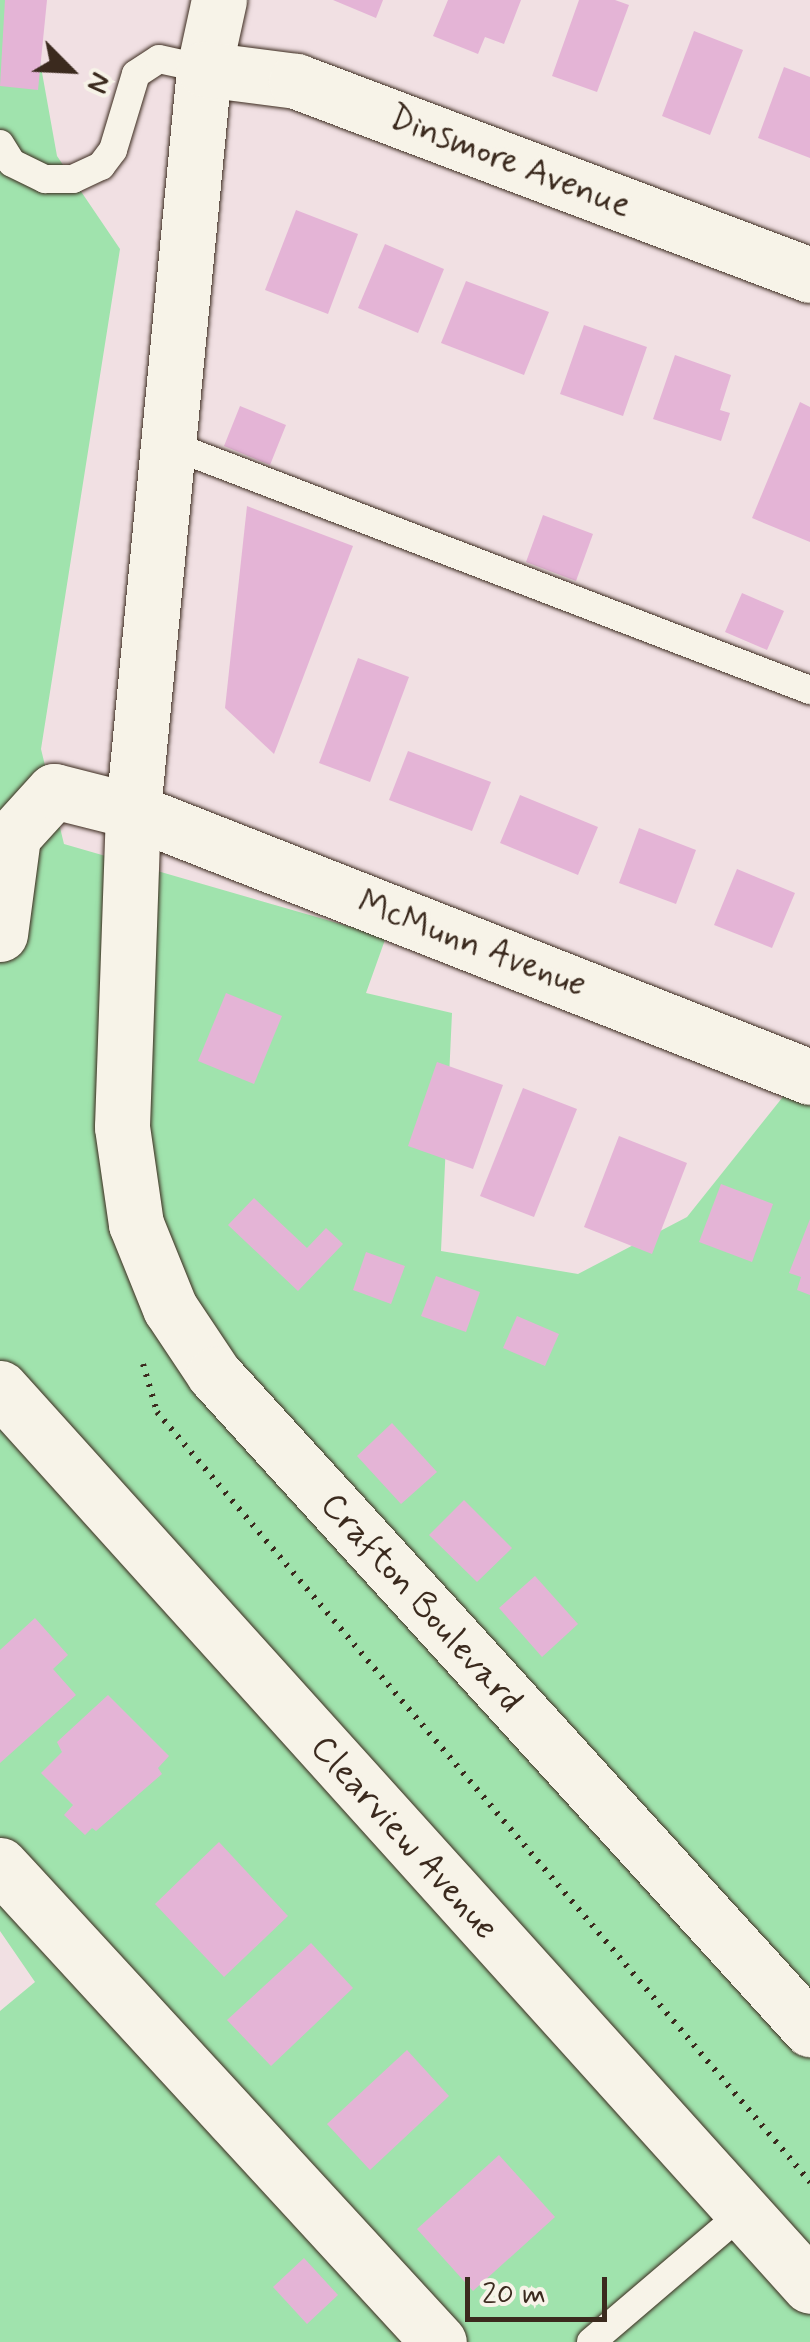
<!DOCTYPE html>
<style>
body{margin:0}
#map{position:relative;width:810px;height:2342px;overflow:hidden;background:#f1e0e3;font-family:Mynerve,sans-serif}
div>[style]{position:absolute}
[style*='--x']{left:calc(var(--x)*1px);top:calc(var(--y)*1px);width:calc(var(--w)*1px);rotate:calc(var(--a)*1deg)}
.green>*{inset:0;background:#a0e3ad}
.building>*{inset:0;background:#e4b4d6}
.path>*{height:6px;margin-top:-3px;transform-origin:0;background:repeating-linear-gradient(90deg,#3b2a1e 0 2.5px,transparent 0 10.5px)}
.roads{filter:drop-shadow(0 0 2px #3b2a1e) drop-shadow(0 0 2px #3b2a1e)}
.lane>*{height:28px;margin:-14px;padding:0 14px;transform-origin:14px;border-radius:14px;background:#f7f3e8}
.street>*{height:55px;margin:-27.5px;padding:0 27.5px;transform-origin:27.5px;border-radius:27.5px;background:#f7f3e8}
.secondary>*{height:55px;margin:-27.5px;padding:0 27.5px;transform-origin:27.5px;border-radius:27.5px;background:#f7f3e8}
span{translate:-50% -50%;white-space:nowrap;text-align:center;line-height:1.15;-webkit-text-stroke:8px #f7f3e8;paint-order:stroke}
.street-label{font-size:35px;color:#3b2a1e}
.north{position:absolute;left:20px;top:20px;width:100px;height:100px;-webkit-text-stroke:8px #f7f3e8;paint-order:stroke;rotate:114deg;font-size:28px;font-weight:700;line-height:40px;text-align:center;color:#3b2a1e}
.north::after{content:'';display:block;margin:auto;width:35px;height:45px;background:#3b2a1e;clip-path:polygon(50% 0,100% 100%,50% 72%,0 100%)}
.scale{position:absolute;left:465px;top:2277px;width:142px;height:45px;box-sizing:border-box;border:5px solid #3b2a1e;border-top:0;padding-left:12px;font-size:30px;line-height:35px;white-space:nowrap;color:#3b2a1e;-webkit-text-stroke:8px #f7f3e8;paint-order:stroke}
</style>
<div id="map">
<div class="green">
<div style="clip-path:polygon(0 0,29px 0,57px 156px,120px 249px,41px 749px,64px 844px,386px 937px,366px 993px,452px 1013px,441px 1251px,578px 1274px,687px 1217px,810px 1063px,810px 2342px,0 2342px,0 2011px,35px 1982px,0 1931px)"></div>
</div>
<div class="building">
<div style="clip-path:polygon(5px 0,47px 0,38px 90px,0 86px)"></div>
<div style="clip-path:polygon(333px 0,383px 0,376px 18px)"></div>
<div style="clip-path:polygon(448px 0,521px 0,504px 44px,485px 37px,478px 54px,433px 36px)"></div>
<div style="clip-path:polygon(579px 0,615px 0,629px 5px,597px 92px,552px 76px)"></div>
<div style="clip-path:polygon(694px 31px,743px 50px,710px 135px,662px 116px)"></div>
<div style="clip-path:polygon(784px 67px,810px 77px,810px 158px,758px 138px)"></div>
<div style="clip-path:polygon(296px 210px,358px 234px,328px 314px,265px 290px)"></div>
<div style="clip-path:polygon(385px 244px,444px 269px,418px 333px,358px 308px)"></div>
<div style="clip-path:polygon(466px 281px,549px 312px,524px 375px,441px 343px)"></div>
<div style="clip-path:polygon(584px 325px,647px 347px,623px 416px,560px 394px)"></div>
<div style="clip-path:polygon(675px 355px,731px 375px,720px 410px,730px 413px,721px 441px,653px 419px)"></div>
<div style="clip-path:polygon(800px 402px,810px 407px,810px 542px,752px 518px)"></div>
<div style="clip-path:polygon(240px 406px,286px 425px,270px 465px,224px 446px)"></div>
<div style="clip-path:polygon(247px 506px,353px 546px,274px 754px,225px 708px)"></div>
<div style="clip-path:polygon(543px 515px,593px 534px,576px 581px,526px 562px)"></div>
<div style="clip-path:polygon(742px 593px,784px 611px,767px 650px,725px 632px)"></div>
<div style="clip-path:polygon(358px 658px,409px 677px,370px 782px,319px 763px)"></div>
<div style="clip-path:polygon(408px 751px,491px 782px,472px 831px,389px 800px)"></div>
<div style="clip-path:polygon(520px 795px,598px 827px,578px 875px,500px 843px)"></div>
<div style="clip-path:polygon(639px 828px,696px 850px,676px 904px,619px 883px)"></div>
<div style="clip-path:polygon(737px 869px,795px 893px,772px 948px,714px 925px)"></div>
<div style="clip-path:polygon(226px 993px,282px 1016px,254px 1084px,198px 1061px)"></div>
<div style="clip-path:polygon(437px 1062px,503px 1085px,473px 1169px,408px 1146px)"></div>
<div style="clip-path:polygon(523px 1088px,577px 1109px,534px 1217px,480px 1196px)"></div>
<div style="clip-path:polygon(619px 1136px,687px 1163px,652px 1254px,584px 1227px)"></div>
<div style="clip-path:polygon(721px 1184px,773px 1204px,752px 1262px,699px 1242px)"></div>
<div style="clip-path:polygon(254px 1198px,307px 1248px,326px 1228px,343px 1244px,298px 1291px,228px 1225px)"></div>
<div style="clip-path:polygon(810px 1219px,810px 1295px,797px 1290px,801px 1277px,789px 1273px)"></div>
<div style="clip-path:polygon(366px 1252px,405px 1266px,391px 1304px,353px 1290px)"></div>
<div style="clip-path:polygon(436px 1276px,480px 1292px,466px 1332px,421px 1316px)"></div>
<div style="clip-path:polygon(517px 1316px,559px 1334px,545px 1366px,503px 1348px)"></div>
<div style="clip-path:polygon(392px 1423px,437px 1472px,401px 1504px,357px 1456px)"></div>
<div style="clip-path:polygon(464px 1500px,512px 1548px,477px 1582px,429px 1535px)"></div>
<div style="clip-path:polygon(535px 1576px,578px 1624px,542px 1657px,499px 1608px)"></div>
<div style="clip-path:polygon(35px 1618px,68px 1655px,53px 1669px,76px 1695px,0 1763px,0 1650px)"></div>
<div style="clip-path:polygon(108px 1695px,169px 1756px,158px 1768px,162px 1774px,96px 1831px,92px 1828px,85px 1835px,64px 1815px,73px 1805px,41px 1773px,62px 1752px,57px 1742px)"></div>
<div style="clip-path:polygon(219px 1842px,288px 1916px,224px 1977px,155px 1904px)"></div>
<div style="clip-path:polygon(311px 1943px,353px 1988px,271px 2066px,227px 2020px)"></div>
<div style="clip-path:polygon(407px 2050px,449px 2096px,370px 2170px,327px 2124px)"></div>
<div style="clip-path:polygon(499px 2155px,555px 2217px,473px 2291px,417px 2229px)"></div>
<div style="clip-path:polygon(304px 2258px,338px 2295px,307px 2324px,273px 2287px)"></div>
</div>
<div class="path">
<div style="--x:143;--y:1364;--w:50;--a:73.7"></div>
<div style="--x:157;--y:1412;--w:1010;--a:49.7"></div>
</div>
<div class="roads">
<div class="lane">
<div style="--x:0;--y:144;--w:22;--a:58"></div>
<div style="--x:12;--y:163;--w:37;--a:26"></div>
<div style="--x:45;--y:179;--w:28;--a:0"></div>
<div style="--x:73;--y:179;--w:31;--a:-25"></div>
<div style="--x:101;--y:166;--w:20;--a:-53"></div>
<div style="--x:113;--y:150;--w:79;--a:-73.2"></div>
<div style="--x:136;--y:74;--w:27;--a:-33"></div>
<div style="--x:159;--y:59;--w:46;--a:12.5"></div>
<div style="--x:168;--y:444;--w:688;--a:20.97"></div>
<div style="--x:591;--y:2342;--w:197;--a:-40.5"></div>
</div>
<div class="street">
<div style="--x:0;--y:934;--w:99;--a:-82.4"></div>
<div style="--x:13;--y:836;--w:61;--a:-47.7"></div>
<div style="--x:54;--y:791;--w:81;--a:14.2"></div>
<div style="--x:133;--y:811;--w:727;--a:21.45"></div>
<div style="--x:0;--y:1388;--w:1209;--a:47.95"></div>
<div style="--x:0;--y:1865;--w:648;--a:47.38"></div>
</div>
<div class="secondary">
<div style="--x:219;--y:0;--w:71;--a:102.3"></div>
<div style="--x:204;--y:69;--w:745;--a:95.47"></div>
<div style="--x:133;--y:811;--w:316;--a:92"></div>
<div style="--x:122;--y:1127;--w:98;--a:81.8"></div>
<div style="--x:136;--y:1224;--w:91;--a:68"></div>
<div style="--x:170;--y:1308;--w:79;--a:56.3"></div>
<div style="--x:214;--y:1374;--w:886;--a:47.7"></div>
<div style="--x:204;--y:69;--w:93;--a:7.4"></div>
<div style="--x:296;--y:81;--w:549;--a:20.68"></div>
</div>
</div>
<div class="street-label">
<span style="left:510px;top:162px;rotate:21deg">Dinsmore Avenue</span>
<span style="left:472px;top:944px;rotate:21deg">McMunn Avenue</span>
<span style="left:421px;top:1603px;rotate:48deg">Crafton Boulevard</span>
<span style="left:404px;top:1838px;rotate:48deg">Clearview Avenue</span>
</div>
<div class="north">N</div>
<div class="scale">20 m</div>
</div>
